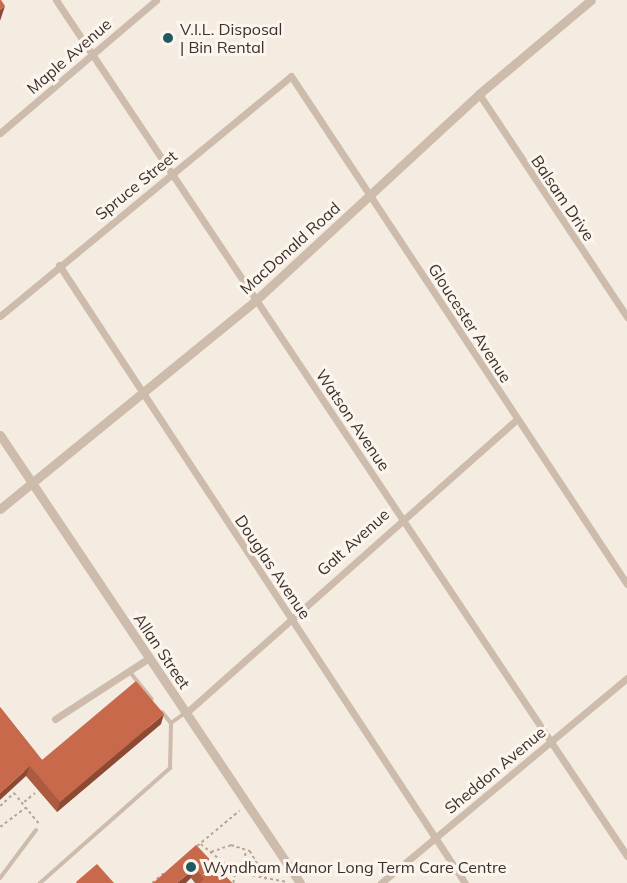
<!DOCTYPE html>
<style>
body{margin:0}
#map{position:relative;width:627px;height:883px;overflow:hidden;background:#f4ebe1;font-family:Mulish,sans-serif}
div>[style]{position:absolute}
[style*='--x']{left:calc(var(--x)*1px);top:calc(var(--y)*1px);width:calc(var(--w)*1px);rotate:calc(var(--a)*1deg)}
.path>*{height:1.5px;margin-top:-0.75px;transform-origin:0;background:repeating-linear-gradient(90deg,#b9a596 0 3px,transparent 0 6px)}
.service>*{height:4px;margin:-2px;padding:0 2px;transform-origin:2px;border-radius:2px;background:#cdbbac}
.minor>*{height:7px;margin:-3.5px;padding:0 3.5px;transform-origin:3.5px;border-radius:3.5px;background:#cdbbac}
.tertiary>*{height:9px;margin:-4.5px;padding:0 4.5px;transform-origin:4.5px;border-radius:4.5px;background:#cdbbac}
.wall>*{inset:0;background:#ac5a40}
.shaded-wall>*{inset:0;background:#8c4a34}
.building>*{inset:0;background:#c8694b}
.dots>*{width:16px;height:16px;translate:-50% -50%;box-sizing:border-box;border:3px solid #fbf5ee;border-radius:50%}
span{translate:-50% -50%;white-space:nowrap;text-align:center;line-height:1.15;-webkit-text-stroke:6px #fbf5ee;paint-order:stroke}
.poi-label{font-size:16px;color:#3b302b}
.left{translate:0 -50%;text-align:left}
.street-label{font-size:16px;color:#3b302b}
</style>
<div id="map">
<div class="path">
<div style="--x:24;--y:802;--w:14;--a:-39"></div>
<div style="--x:0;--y:806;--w:19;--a:-43"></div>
<div style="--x:14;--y:793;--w:41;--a:50.9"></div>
<div style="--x:0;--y:827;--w:31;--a:-37"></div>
<div style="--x:201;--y:844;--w:44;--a:39.5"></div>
<div style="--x:235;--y:872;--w:53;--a:10.9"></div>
<div style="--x:197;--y:846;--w:55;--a:-39.8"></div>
<div style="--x:211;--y:852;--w:21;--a:-19"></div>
<div style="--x:231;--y:845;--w:20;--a:18"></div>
<div style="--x:250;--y:851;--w:34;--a:60"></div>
<div style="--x:242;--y:874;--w:24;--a:-81"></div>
<div style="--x:152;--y:883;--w:17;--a:-40"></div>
<div style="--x:233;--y:883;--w:10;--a:-79"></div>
</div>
<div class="service">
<div style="--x:129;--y:671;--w:36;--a:51"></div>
<div style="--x:162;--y:712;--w:14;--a:51"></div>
<div style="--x:0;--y:878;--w:60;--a:-53.1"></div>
<div style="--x:40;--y:883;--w:174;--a:-41.5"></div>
<div style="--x:170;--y:768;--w:45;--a:-88.7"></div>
<div style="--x:171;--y:723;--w:17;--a:-36"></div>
</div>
<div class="minor">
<div style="--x:56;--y:0;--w:1029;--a:56.29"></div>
<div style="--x:479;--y:94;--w:268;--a:56.4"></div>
<div style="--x:0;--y:133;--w:205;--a:-40.4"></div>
<div style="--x:59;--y:265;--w:739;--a:56.7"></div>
<div style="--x:0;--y:316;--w:377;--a:-39.5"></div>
<div style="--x:291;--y:76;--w:609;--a:56.52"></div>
<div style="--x:186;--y:713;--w:441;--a:-41.6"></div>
<div style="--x:55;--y:719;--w:112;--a:-33"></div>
<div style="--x:381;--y:883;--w:320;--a:-39.8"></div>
</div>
<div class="tertiary">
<div style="--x:0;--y:435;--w:539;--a:56.19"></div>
<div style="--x:0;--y:509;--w:329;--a:-39.2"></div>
<div style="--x:255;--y:301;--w:305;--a:-42.7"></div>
<div style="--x:479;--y:94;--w:146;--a:-40"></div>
</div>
<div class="wall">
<div style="clip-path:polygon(0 707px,42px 760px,161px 724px,57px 812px,26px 776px)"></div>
<div style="clip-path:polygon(196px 845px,232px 883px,195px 883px,191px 878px)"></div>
</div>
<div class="shaded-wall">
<div style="clip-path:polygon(5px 6px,0 21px,0 10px)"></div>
<div style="clip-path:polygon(164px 714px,161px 724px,57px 812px,60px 802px)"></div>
<div style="clip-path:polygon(30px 766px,26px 776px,0 800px,0 793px)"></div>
<div style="clip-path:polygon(195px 868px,191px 878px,186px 883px,177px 883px)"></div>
</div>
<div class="building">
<div style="clip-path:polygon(0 0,1px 0,5px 6px,0 10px)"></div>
<div style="clip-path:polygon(136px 681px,164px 714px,60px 802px,30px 766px,0 793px,0 707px,42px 760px)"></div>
<div style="clip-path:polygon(196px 845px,232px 883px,200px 883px,204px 879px,195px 868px,177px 883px,153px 883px)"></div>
<div style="clip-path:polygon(97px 864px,114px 883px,77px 883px,76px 882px)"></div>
</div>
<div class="dots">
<div style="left:168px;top:38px;background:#1f5a5e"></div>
<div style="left:191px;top:867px;background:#1f5a5e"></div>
</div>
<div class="poi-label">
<span class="left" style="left:180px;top:38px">V.I.L. Disposal<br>| Bin Rental</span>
<span class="left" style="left:203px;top:867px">Wyndham Manor Long Term Care Centre</span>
</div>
<div class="street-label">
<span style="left:69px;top:56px;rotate:-41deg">Maple Avenue</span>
<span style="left:136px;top:185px;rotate:-39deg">Spruce Street</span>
<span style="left:563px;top:198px;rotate:56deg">Balsam Drive</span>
<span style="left:290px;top:248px;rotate:-42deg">MacDonald Road</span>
<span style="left:470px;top:323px;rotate:57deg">Gloucester Avenue</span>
<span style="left:353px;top:420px;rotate:56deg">Watson Avenue</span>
<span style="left:353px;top:542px;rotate:-42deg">Galt Avenue</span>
<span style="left:273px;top:567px;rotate:56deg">Douglas Avenue</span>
<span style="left:162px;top:651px;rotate:56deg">Allan Street</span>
<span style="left:495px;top:770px;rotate:-40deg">Sheddon Avenue</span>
</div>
</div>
